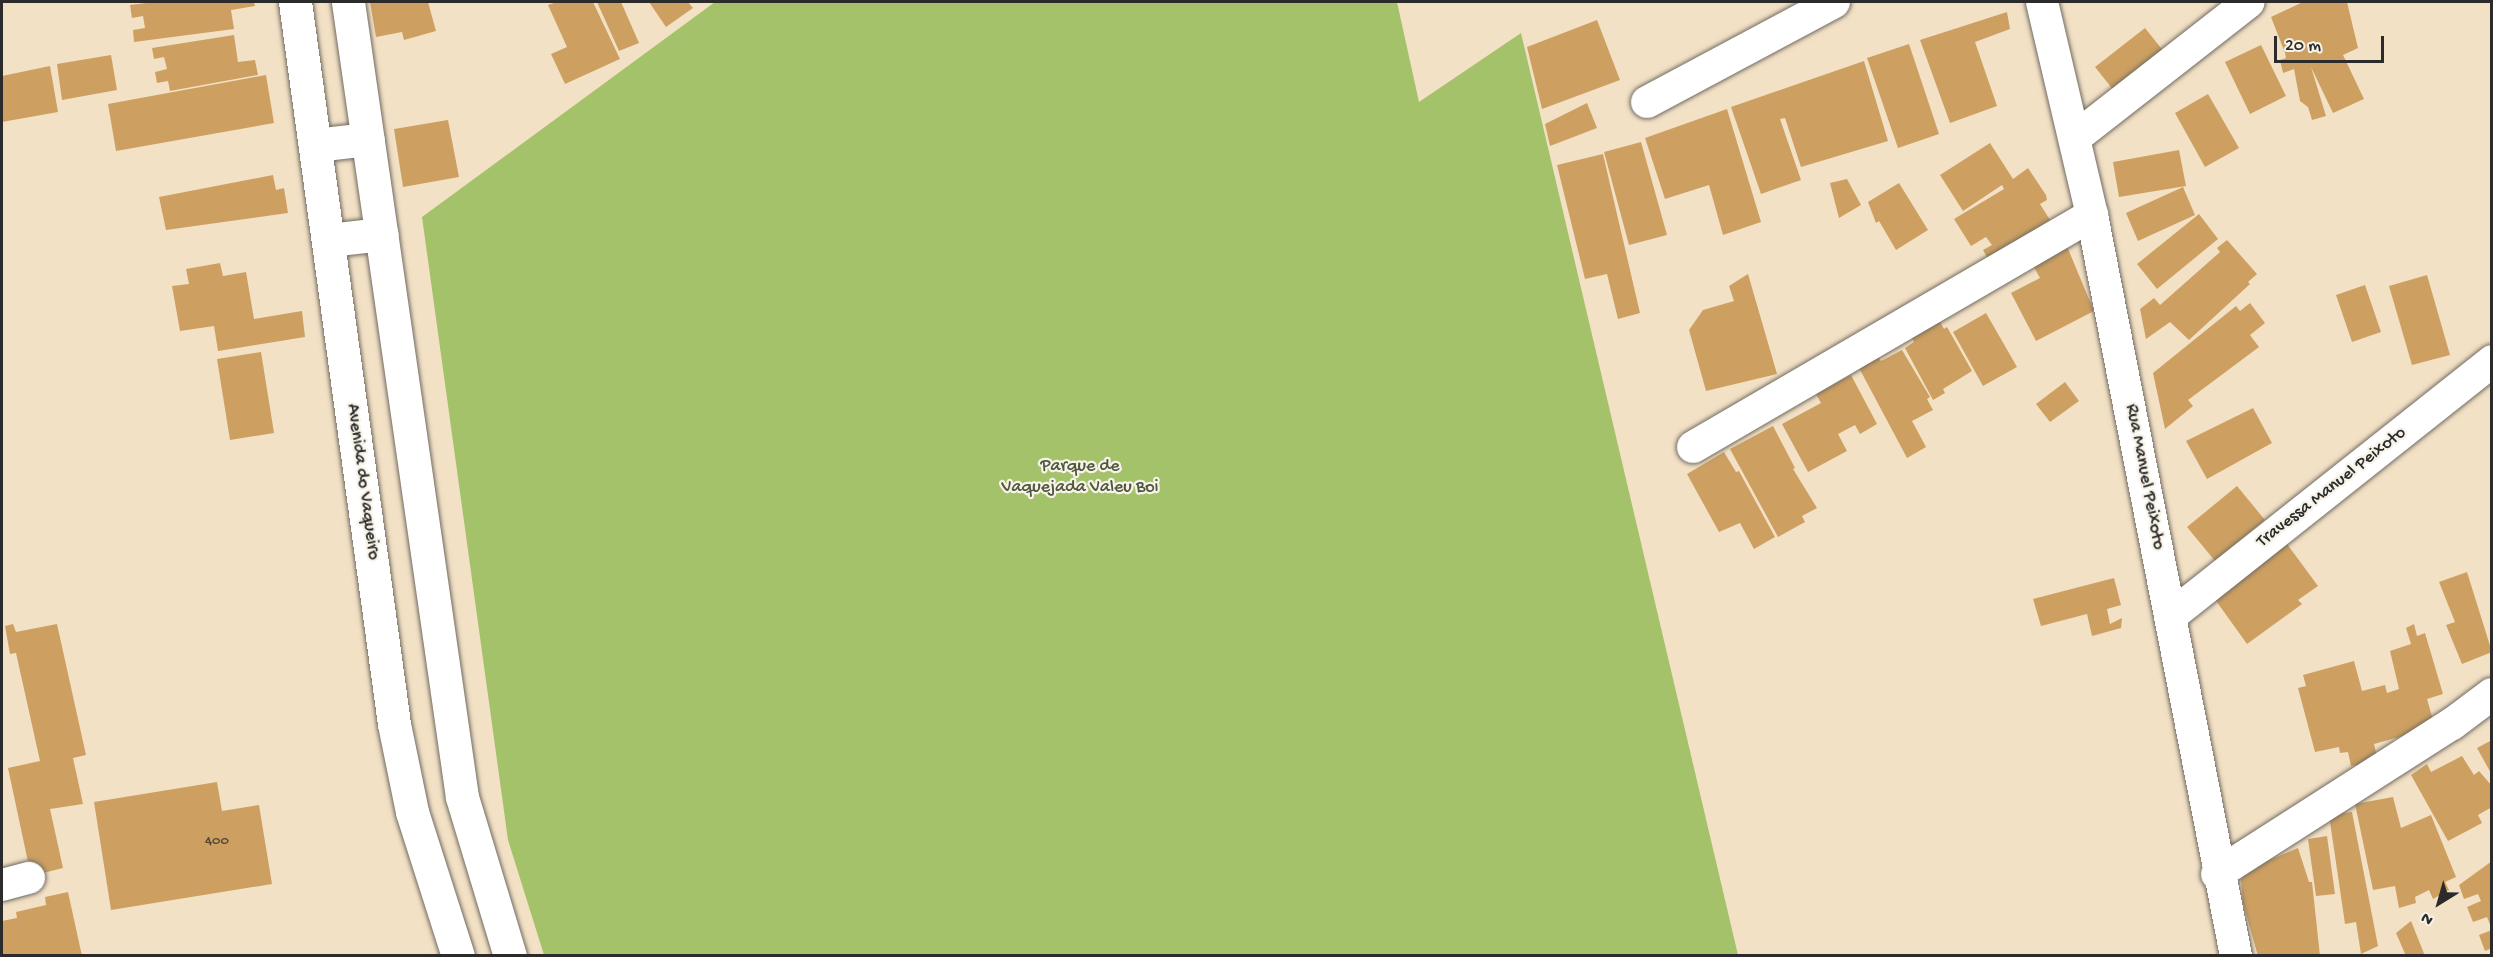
<!DOCTYPE html>
<style>
body{margin:0}
#map{position:relative;width:2493px;height:957px;overflow:hidden;background:#f3e1c6;font-family:"Gochi Hand",sans-serif}
div>[style]{position:absolute}
[style*='--x']{left:calc(var(--x)*1px);top:calc(var(--y)*1px);width:calc(var(--w)*1px);rotate:calc(var(--a)*1deg)}
.green>*{inset:0;background:#a4c26a}
.building>*{inset:0;background:#cda062}
.roads{filter:drop-shadow(0 0 2px #716b61) drop-shadow(0 0 2px #716b61)}
.street>*{height:32px;margin:-16px;padding:0 16px;transform-origin:16px;border-radius:16px;background:#fff}
.secondary>*{height:33px;margin:-16.5px;padding:0 16.5px;transform-origin:16.5px;border-radius:16.5px;background:#fff}
span{translate:-50% -50%;white-space:nowrap;text-align:center;line-height:1.15;-webkit-text-stroke:4.5px #f7f3e8;paint-order:stroke}
.number-label{font-size:15px;color:#544839}
.number-label span{-webkit-text-stroke-width:0}
.park-label{font-size:18px;color:#4f583e}
.street-label{font-size:18px;color:#2b2b2b}
.frame{position:absolute;inset:0;border:3px solid #2b2b2b;pointer-events:none}
.north{position:absolute;left:2409px;top:873px;width:60px;height:60px;-webkit-text-stroke:4px #f7f3e8;paint-order:stroke;rotate:217deg;font-size:16px;font-weight:700;line-height:24px;text-align:center;color:#2b2b2b}
.north::after{content:'';display:block;margin:auto;width:21px;height:27px;background:#2b2b2b;clip-path:polygon(50% 0,100% 100%,50% 72%,0 100%)}
.scale{position:absolute;left:2274px;top:36px;width:110px;height:27px;box-sizing:border-box;border:3px solid #2b2b2b;border-top:0;padding-left:8px;font-size:18px;line-height:21px;white-space:nowrap;color:#2b2b2b;-webkit-text-stroke:4px #f7f3e8;paint-order:stroke}
</style>
<div id="map">
<div class="green">
<div style="clip-path:polygon(715px 2px,1397px 2px,1419px 102px,1521px 33px,1738px 955px,544px 955px,508px 840px,422px 217px)"></div>
</div>
<div class="building">
<div style="clip-path:polygon(154px 2px,254px 2px,255px 6px,231px 10px,234px 29px,134px 42px,133px 30px,145px 28px,143px 16px,132px 18px,130px 5px)"></div>
<div style="clip-path:polygon(370px 2px,428px 2px,436px 31px,404px 40px,402px 32px,376px 37px)"></div>
<div style="clip-path:polygon(557px 2px,593px 2px,620px 59px,565px 84px,551px 54px,567px 47px,548px 5px)"></div>
<div style="clip-path:polygon(597px 2px,621px 2px,639px 43px,619px 51px)"></div>
<div style="clip-path:polygon(649px 2px,688px 2px,693px 8px,666px 27px)"></div>
<div style="clip-path:polygon(2303px 2px,2347px 2px,2358px 48px,2343px 55px,2364px 99px,2333px 113px,2311px 67px,2326px 116px,2312px 120px,2308px 107px,2300px 101px,2294px 69px,2283px 73px,2280px 60px,2286px 58px,2285px 53px,2271px 17px)"></div>
<div style="clip-path:polygon(2007px 12px,2010px 29px,1975px 42px,1997px 106px,1950px 123px,1920px 40px)"></div>
<div style="clip-path:polygon(1597px 20px,1620px 80px,1542px 109px,1527px 47px)"></div>
<div style="clip-path:polygon(2145px 28px,2165px 53px,2115px 92px,2095px 67px)"></div>
<div style="clip-path:polygon(234px 35px,238px 62px,255px 60px,258px 75px,170px 91px,168px 81px,157px 83px,155px 72px,167px 69px,164px 57px,154px 59px,152px 48px)"></div>
<div style="clip-path:polygon(1909px 44px,1939px 134px,1898px 148px,1867px 58px)"></div>
<div style="clip-path:polygon(2261px 45px,2286px 96px,2250px 114px,2225px 62px)"></div>
<div style="clip-path:polygon(111px 55px,117px 90px,62px 100px,57px 64px)"></div>
<div style="clip-path:polygon(1864px 61px,1888px 141px,1801px 167px,1785px 118px,1780px 119px,1801px 180px,1761px 194px,1731px 107px)"></div>
<div style="clip-path:polygon(50px 66px,58px 112px,2px 122px,2px 76px)"></div>
<div style="clip-path:polygon(266px 75px,274px 123px,116px 151px,108px 104px)"></div>
<div style="clip-path:polygon(2208px 94px,2239px 148px,2205px 167px,2175px 113px)"></div>
<div style="clip-path:polygon(1587px 103px,1597px 128px,1550px 146px,1545px 124px)"></div>
<div style="clip-path:polygon(1727px 109px,1761px 222px,1723px 235px,1709px 185px,1665px 199px,1645px 138px)"></div>
<div style="clip-path:polygon(448px 120px,459px 177px,403px 187px,394px 129px)"></div>
<div style="clip-path:polygon(1641px 142px,1667px 235px,1629px 245px,1604px 152px)"></div>
<div style="clip-path:polygon(1990px 143px,2013px 179px,2028px 168px,2046px 195px,2047px 200px,2040px 204px,2050px 220px,1988px 259px,1983px 250px,1992px 245px,1986px 237px,1971px 246px,1954px 219px,2004px 189px,2002px 185px,1963px 211px,1940px 175px)"></div>
<div style="clip-path:polygon(2179px 150px,2186px 186px,2119px 197px,2113px 162px)"></div>
<div style="clip-path:polygon(1603px 154px,1640px 313px,1618px 319px,1607px 274px,1585px 279px,1557px 165px)"></div>
<div style="clip-path:polygon(273px 175px,276px 190px,284px 188px,288px 213px,166px 230px,159px 197px)"></div>
<div style="clip-path:polygon(1847px 179px,1861px 205px,1839px 218px,1830px 183px)"></div>
<div style="clip-path:polygon(1899px 183px,1928px 230px,1896px 250px,1879px 221px,1876px 223px,1868px 202px)"></div>
<div style="clip-path:polygon(2183px 187px,2195px 215px,2138px 241px,2126px 213px)"></div>
<div style="clip-path:polygon(2199px 214px,2218px 239px,2157px 289px,2137px 264px)"></div>
<div style="clip-path:polygon(2227px 240px,2257px 274px,2248px 282px,2250px 284px,2189px 340px,2170px 322px,2146px 339px,2140px 309px,2154px 298px,2160px 305px,2220px 252px,2217px 248px)"></div>
<div style="clip-path:polygon(2066px 244px,2094px 311px,2036px 341px,2011px 293px,2040px 278px,2031px 262px)"></div>
<div style="clip-path:polygon(220px 263px,223px 276px,246px 272px,254px 319px,302px 311px,305px 337px,218px 351px,214px 326px,180px 331px,172px 286px,189px 284px,186px 269px)"></div>
<div style="clip-path:polygon(1748px 274px,1777px 374px,1706px 391px,1689px 330px,1703px 310px,1734px 301px,1729px 286px)"></div>
<div style="clip-path:polygon(2427px 275px,2450px 355px,2412px 365px,2389px 286px)"></div>
<div style="clip-path:polygon(2365px 285px,2381px 332px,2352px 342px,2336px 295px)"></div>
<div style="clip-path:polygon(2250px 303px,2265px 323px,2250px 335px,2259px 347px,2188px 400px,2193px 406px,2165px 429px,2153px 373px,2236px 306px,2240px 311px)"></div>
<div style="clip-path:polygon(1986px 313px,2017px 367px,1983px 386px,1953px 332px)"></div>
<div style="clip-path:polygon(1939px 320px,1944px 329px,1947px 327px,1972px 371px,1943px 389px,1945px 393px,1933px 400px,1905px 348px,1914px 342px,1911px 336px)"></div>
<div style="clip-path:polygon(1902px 350px,1930px 397px,1927px 399px,1933px 410px,1912px 421px,1926px 447px,1907px 458px,1858px 366px,1877px 355px,1881px 361px)"></div>
<div style="clip-path:polygon(261px 352px,274px 433px,230px 440px,217px 359px)"></div>
<div style="clip-path:polygon(1851px 375px,1877px 424px,1860px 434px,1855px 425px,1838px 434px,1847px 451px,1808px 472px,1782px 424px,1821px 403px,1816px 394px)"></div>
<div style="clip-path:polygon(2065px 382px,2079px 401px,2050px 422px,2036px 404px)"></div>
<div style="clip-path:polygon(2253px 408px,2272px 443px,2207px 479px,2186px 441px)"></div>
<div style="clip-path:polygon(1773px 426px,1795px 468px,1793px 469px,1817px 508px,1802px 516px,1805px 522px,1778px 537px,1730px 449px)"></div>
<div style="clip-path:polygon(1724px 452px,1736px 472px,1739px 471px,1775px 537px,1754px 549px,1740px 523px,1719px 532px,1687px 474px)"></div>
<div style="clip-path:polygon(2237px 486px,2265px 520px,2215px 561px,2187px 527px)"></div>
<div style="clip-path:polygon(2287px 544px,2318px 586px,2298px 600px,2302px 604px,2247px 644px,2214px 598px)"></div>
<div style="clip-path:polygon(2467px 572px,2492px 652px,2462px 664px,2446px 625px,2455px 622px,2439px 582px)"></div>
<div style="clip-path:polygon(2114px 578px,2121px 605px,2107px 609px,2110px 624px,2122px 618px,2121px 628px,2092px 636px,2087px 614px,2041px 626px,2033px 599px)"></div>
<div style="clip-path:polygon(13px 624px,16px 632px,57px 624px,86px 755px,73px 758px,83px 804px,50px 809px,63px 868px,31px 876px,8px 768px,40px 761px,16px 653px,10px 654px,5px 626px)"></div>
<div style="clip-path:polygon(2414px 624px,2417px 636px,2425px 633px,2443px 694px,2427px 699px,2433px 720px,2410px 734px,2374px 744px,2377px 757px,2357px 770px,2356px 765px,2351px 766px,2348px 752px,2340px 753px,2339px 747px,2315px 752px,2298px 688px,2306px 686px,2303px 675px,2354px 661px,2362px 691px,2385px 685px,2387px 693px,2399px 689px,2390px 651px,2411px 644px,2406px 628px)"></div>
<div style="clip-path:polygon(2492px 740px,2492px 775px,2477px 748px)"></div>
<div style="clip-path:polygon(2462px 756px,2474px 775px,2479px 771px,2492px 786px,2492px 807px,2478px 815px,2482px 823px,2448px 841px,2411px 775px,2427px 764px,2431px 772px)"></div>
<div style="clip-path:polygon(217px 782px,222px 811px,259px 805px,272px 884px,111px 910px,94px 802px)"></div>
<div style="clip-path:polygon(2393px 797px,2401px 828px,2431px 815px,2456px 877px,2445px 882px,2449px 890px,2433px 899px,2429px 890px,2415px 897px,2416px 903px,2399px 908px,2395px 886px,2373px 890px,2355px 804px)"></div>
<div style="clip-path:polygon(2352px 812px,2378px 946px,2361px 954px,2356px 922px,2345px 924px,2329px 815px)"></div>
<div style="clip-path:polygon(2327px 836px,2335px 894px,2316px 896px,2308px 839px)"></div>
<div style="clip-path:polygon(2298px 848px,2309px 882px,2312px 882px,2320px 956px,2258px 956px,2243px 903px,2241px 879px,2250px 868px)"></div>
<div style="clip-path:polygon(2492px 861px,2492px 927px,2491px 927px,2487px 917px,2473px 922px,2467px 907px,2481px 901px,2478px 894px,2464px 899px,2459px 885px)"></div>
<div style="clip-path:polygon(68px 892px,82px 956px,2px 956px,2px 921px,17px 918px,16px 912px,46px 905px,45px 897px)"></div>
<div style="clip-path:polygon(2411px 921px,2425px 956px,2406px 956px,2396px 933px)"></div>
<div style="clip-path:polygon(2492px 930px,2492px 948px,2485px 951px,2479px 935px)"></div>
</div>
<div class="roads">
<div class="street">
<div style="--x:2042;--y:2;--w:219;--a:76.8"></div>
<div style="--x:2092;--y:215;--w:755;--a:79"></div>
<div style="--x:1647;--y:102;--w:212;--a:-28.1"></div>
<div style="--x:2076;--y:137;--w:219;--a:-38"></div>
<div style="--x:1693;--y:447;--w:462;--a:-30.2"></div>
<div style="--x:2172;--y:615;--w:409;--a:-38.4"></div>
<div style="--x:2217;--y:874;--w:279;--a:-32.6"></div>
<div style="--x:2452;--y:724;--w:50;--a:-36.9"></div>
<div style="--x:2;--y:885;--w:28;--a:-15"></div>
</div>
<div class="secondary">
<div style="--x:295;--y:2;--w:729;--a:82.19"></div>
<div style="--x:394;--y:724;--w:90;--a:78.4"></div>
<div style="--x:412;--y:812;--w:151;--a:72.3"></div>
<div style="--x:348;--y:2;--w:803;--a:81.84"></div>
<div style="--x:462;--y:797;--w:166;--a:73.2"></div>
<div style="--x:315;--y:145;--w:53;--a:-6.5"></div>
<div style="--x:329;--y:240;--w:53;--a:-6.5"></div>
</div>
</div>
<div class="number-label">
<span style="left:217px;top:842px">400</span>
</div>
<div class="park-label">
<span style="left:1080px;top:478px">Parque de<br>Vaquejada Valeu Boi</span>
</div>
<div class="street-label">
<span style="left:2144px;top:477px;rotate:79deg">Rua Manuel Peixoto</span>
<span style="left:362px;top:482px;rotate:82deg">Avenida do Vaqueiro</span>
<span style="left:2332px;top:488px;rotate:-38deg">Travessa Manuel Peixoto</span>
</div>
<div class="frame"></div>
<div class="north">N</div>
<div class="scale">20 m</div>
</div>
